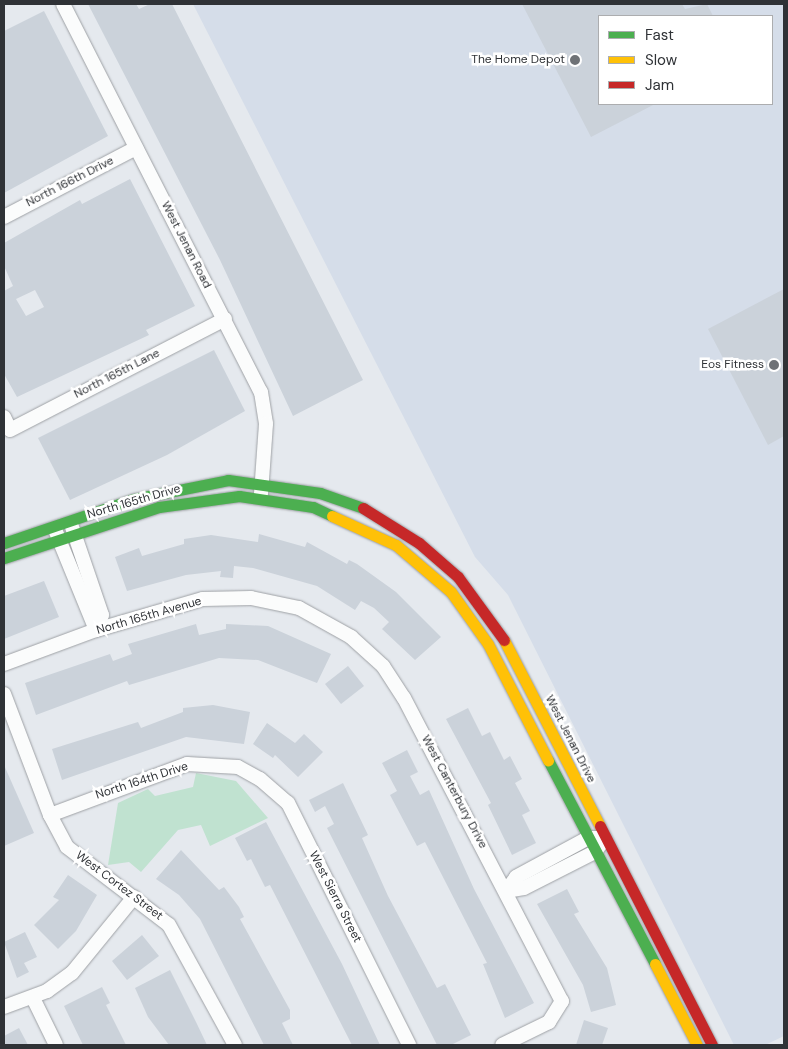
<!DOCTYPE html>
<style>
body{margin:0}
#map{position:relative;width:788px;height:1049px;overflow:hidden;background:#e5e9ee;font-family:"DM Sans",sans-serif}
div>[style]{position:absolute}
[style*='--x']{left:calc(var(--x)*1px);top:calc(var(--y)*1px);width:calc(var(--w)*1px);rotate:calc(var(--a)*1deg)}
.built>*{inset:0;background:#d5dde9}
.green>*{inset:0;background:#c0e2d0}
.building>*{inset:0;background:#cbd2da}
.roads{filter:drop-shadow(0 0 1px #9ea1a5) drop-shadow(0 0 1px #9ea1a5)}
.street>*{height:14px;margin:-7px;padding:0 7px;transform-origin:7px;border-radius:7px;background:#fbfcfc}
.fast>*{height:11px;margin:-5.5px;padding:0 5.5px;transform-origin:5.5px;border-radius:5.5px;background:#4caf50}
.slow>*{height:11px;margin:-5.5px;padding:0 5.5px;transform-origin:5.5px;border-radius:5.5px;background:#ffc107}
.jam>*{height:11px;margin:-5.5px;padding:0 5.5px;transform-origin:5.5px;border-radius:5.5px;background:#c62828}
.dots>*{width:14px;height:14px;translate:-50% -50%;box-sizing:border-box;border:2px solid #fff;border-radius:50%}
span{translate:-50% -50%;white-space:nowrap;text-align:center;line-height:1.15;-webkit-text-stroke:5px #fff;paint-order:stroke}
.poi-label{font-size:12px;color:#2f3236}
.right{translate:-100% -50%;text-align:right}
.street-label{font-size:12px;color:#2f3236}
.frame{position:absolute;inset:0;border:5px solid #2f3236;pointer-events:none}
.legend{position:absolute;left:598px;top:15px;width:175px;height:90px;box-sizing:border-box;background:#fff;border:1px solid #acadaf;margin:0;padding:6px 9px;list-style:none;font-size:15px;color:#2f3236}
.legend li{display:flex;align-items:center;gap:10px;height:25px}
.legend b{width:25px;border:1px solid #acadaf}
</style>
<div id="map">
<div class="built">
<div style="clip-path:polygon(evenodd,193px 4px,784px 4px,784px 1036px,765px 1045px,734px 1045px,508px 595px,475px 557px,193px 4px,599px 16px,772px 16px,772px 104px,599px 104px,599px 16px)"></div>
</div>
<div class="green">
<div style="clip-path:polygon(196px 773px,236px 781px,268px 818px,210px 846px,201px 825px,178px 830px,141px 872px,129px 862px,108px 865px,118px 803px,148px 789px,155px 796px,193px 787px)"></div>
</div>
<div class="building">
<div style="clip-path:polygon(88px 4px,136px 4px,139px 9px,150px 4px,172px 4px,363px 380px,293px 416px,220px 260px)"></div>
<div style="clip-path:polygon(522px 4px,682px 4px,685px 9px,707px 4px,713px 16px,599px 16px,599px 104px,655px 104px,591px 137px)"></div>
<div style="clip-path:polygon(44px 11px,108px 136px,4px 193px,4px 31px)"></div>
<div style="clip-path:polygon(evenodd,130px 179px,195px 306px,146px 330px,149px 335px,17px 397px,4px 374px,4px 291px,13px 286px,4px 266px,4px 243px,80px 200px,82px 204px,130px 179px,35px 290px,44px 307px,26px 316px,16px 299px,35px 290px)"></div>
<div style="clip-path:polygon(784px 289px,784px 436px,768px 445px,708px 329px)"></div>
<div style="clip-path:polygon(214px 350px,245px 411px,167px 455px,70px 500px,38px 438px)"></div>
<div style="clip-path:polygon(259px 534px,305px 547px,307px 542px,347px 564px,349px 560px,357px 564px,396px 592px,441px 637px,415px 660px,382px 629px,389px 622px,374px 608px,361px 601px,355px 610px,317px 586px,253px 568px,234px 566px,233px 578px,220px 577px,221px 571px,186px 575px,127px 591px,115px 557px,139px 548px,142px 556px,184px 544px,184px 539px,211px 535px,258px 542px)"></div>
<div style="clip-path:polygon(44px 581px,59px 617px,4px 639px,4px 596px)"></div>
<div style="clip-path:polygon(196px 624px,199px 635px,226px 629px,226px 624px,268px 626px,331px 654px,317px 683px,258px 660px,219px 658px,129px 685px,127px 681px,36px 715px,25px 683px,110px 654px,113px 661px,132px 654px,128px 644px)"></div>
<div style="clip-path:polygon(348px 666px,364px 686px,341px 704px,325px 684px)"></div>
<div style="clip-path:polygon(213px 705px,250px 712px,244px 744px,186px 737px,62px 780px,52px 749px,138px 722px,141px 728px,183px 712px,183px 708px)"></div>
<div style="clip-path:polygon(468px 708px,482px 736px,490px 732px,504px 760px,510px 756px,522px 779px,515px 783px,530px 811px,522px 815px,536px 843px,512px 855px,488px 805px,491px 803px,446px 719px)"></div>
<div style="clip-path:polygon(267px 723px,295px 743px,304px 734px,323px 752px,298px 777px,275px 755px,273px 758px,253px 744px)"></div>
<div style="clip-path:polygon(407px 750px,418px 772px,410px 776px,420px 795px,429px 790px,474px 889px,534px 1003px,505px 1018px,483px 964px,487px 963px,425px 842px,417px 846px,390px 795px,397px 791px,382px 763px)"></div>
<div style="clip-path:polygon(4px 765px,34px 833px,4px 846px)"></div>
<div style="clip-path:polygon(343px 783px,368px 835px,362px 838px,388px 896px,437px 988px,445px 984px,471px 1035px,451px 1045px,437px 1045px,327px 828px,334px 824px,325px 806px,315px 812px,309px 800px)"></div>
<div style="clip-path:polygon(266px 822px,342px 964px,380px 1045px,352px 1045px,270px 885px,265px 887px,251px 859px,247px 861px,235px 838px)"></div>
<div style="clip-path:polygon(181px 850px,219px 890px,224px 887px,239px 907px,244px 917px,240px 919px,290px 1010px,290px 1019px,282px 1023px,293px 1045px,264px 1045px,200px 919px,179px 895px,156px 879px)"></div>
<div style="clip-path:polygon(68px 875px,97px 895px,76px 931px,58px 949px,34px 925px,59px 900px,53px 897px)"></div>
<div style="clip-path:polygon(567px 889px,579px 912px,574px 914px,607px 968px,616px 1005px,591px 1012px,583px 985px,537px 904px)"></div>
<div style="clip-path:polygon(25px 932px,37px 957px,24px 963px,29px 972px,17px 978px,4px 942px)"></div>
<div style="clip-path:polygon(142px 935px,159px 956px,127px 980px,112px 961px)"></div>
<div style="clip-path:polygon(170px 970px,196px 1022px,207px 1045px,169px 1045px,148px 1017px,135px 988px)"></div>
<div style="clip-path:polygon(102px 987px,110px 1003px,106px 1005px,126px 1045px,83px 1045px,64px 1006px)"></div>
<div style="clip-path:polygon(584px 1020px,608px 1028px,602px 1045px,576px 1045px)"></div>
<div style="clip-path:polygon(19px 1028px,28px 1045px,4px 1045px,4px 1036px)"></div>
</div>
<div class="roads">
<div class="street">
<div style="--x:63;--y:4;--w:436;--a:63"></div>
<div style="--x:261;--y:392;--w:32;--a:81"></div>
<div style="--x:266;--y:424;--w:70;--a:94.1"></div>
<div style="--x:4;--y:217;--w:149;--a:-27.6"></div>
<div style="--x:4;--y:417;--w:14;--a:65"></div>
<div style="--x:10;--y:430;--w:242;--a:-27.3"></div>
<div style="--x:72;--y:527;--w:93;--a:71.2"></div>
<div style="--x:102;--y:615;--w:16;--a:112"></div>
<div style="--x:56;--y:532;--w:106;--a:67.8"></div>
<div style="--x:4;--y:664;--w:98;--a:-20.3"></div>
<div style="--x:96;--y:630;--w:111;--a:-16.2"></div>
<div style="--x:203;--y:599;--w:48;--a:-1.2"></div>
<div style="--x:251;--y:598;--w:49;--a:11.8"></div>
<div style="--x:299;--y:608;--w:60;--a:29.1"></div>
<div style="--x:351;--y:637;--w:43;--a:42.2"></div>
<div style="--x:383;--y:666;--w:38;--a:57"></div>
<div style="--x:404;--y:698;--w:342;--a:62.5"></div>
<div style="--x:562;--y:1001;--w:25;--a:122"></div>
<div style="--x:549;--y:1022;--w:52;--a:153.9"></div>
<div style="--x:4;--y:694;--w:129;--a:69.2"></div>
<div style="--x:50;--y:815;--w:36;--a:62"></div>
<div style="--x:67;--y:847;--w:128;--a:37.4"></div>
<div style="--x:169;--y:925;--w:137;--a:61.2"></div>
<div style="--x:50;--y:815;--w:146;--a:-20.4"></div>
<div style="--x:187;--y:764;--w:51;--a:3.4"></div>
<div style="--x:238;--y:767;--w:25;--a:29"></div>
<div style="--x:260;--y:779;--w:37;--a:41"></div>
<div style="--x:288;--y:803;--w:271;--a:63.4"></div>
<div style="--x:506;--y:891;--w:17;--a:-54"></div>
<div style="--x:516;--y:877;--w:82;--a:-28.4"></div>
<div style="--x:588;--y:838;--w:9;--a:0"></div>
<div style="--x:506;--y:891;--w:18;--a:-9"></div>
<div style="--x:524;--y:888;--w:80;--a:-26.9"></div>
<div style="--x:595;--y:852;--w:9;--a:-54"></div>
<div style="--x:33;--y:998;--w:52;--a:63.9"></div>
<div style="--x:4;--y:1007;--w:46;--a:-20.4"></div>
<div style="--x:47;--y:991;--w:31;--a:-36"></div>
<div style="--x:72;--y:973;--w:98;--a:-50.8"></div>
</div>
<div class="fast">
<div style="--x:4;--y:543;--w:137;--a:-18.7"></div>
<div style="--x:134;--y:499;--w:96;--a:-11.4"></div>
<div style="--x:228;--y:480;--w:93;--a:8"></div>
<div style="--x:320;--y:493;--w:46;--a:19.2"></div>
<div style="--x:4;--y:558;--w:163;--a:-18.2"></div>
<div style="--x:159;--y:507;--w:81;--a:-7.8"></div>
<div style="--x:239;--y:496;--w:75;--a:8.5"></div>
<div style="--x:313;--y:507;--w:21;--a:25"></div>
<div style="--x:548;--y:760;--w:230;--a:62.3"></div>
</div>
<div class="slow">
<div style="--x:332;--y:516;--w:70;--a:24.4"></div>
<div style="--x:396;--y:545;--w:72;--a:40.5"></div>
<div style="--x:451;--y:592;--w:64;--a:54.6"></div>
<div style="--x:488;--y:644;--w:131;--a:62.7"></div>
<div style="--x:504;--y:640;--w:209;--a:62.7"></div>
<div style="--x:655;--y:964;--w:91;--a:62.6"></div>
</div>
<div class="jam">
<div style="--x:363;--y:508;--w:66;--a:32"></div>
<div style="--x:419;--y:543;--w:52;--a:41.1"></div>
<div style="--x:458;--y:577;--w:78;--a:53.9"></div>
<div style="--x:600;--y:826;--w:246;--a:62.9"></div>
</div>
</div>
<div class="dots">
<div style="left:575px;top:60px;background:#6f7276"></div>
<div style="left:774px;top:365px;background:#6f7276"></div>
</div>
<div class="poi-label">
<span class="right" style="left:565px;top:60px">The Home Depot</span>
<span class="right" style="left:764px;top:365px">Eos Fitness</span>
</div>
<div class="street-label">
<span style="left:70px;top:182px;rotate:-27deg">North 166th Drive</span>
<span style="left:186px;top:245px;rotate:63deg">West Jenan Road</span>
<span style="left:117px;top:374px;rotate:-27deg">North 165th Lane</span>
<span style="left:134px;top:502px;rotate:-16deg">North 165th Drive</span>
<span style="left:149px;top:616px;rotate:-16deg">North 165th Avenue</span>
<span style="left:570px;top:739px;rotate:63deg">West Jenan Drive</span>
<span style="left:142px;top:781px;rotate:-18deg">North 164th Drive</span>
<span style="left:454px;top:792px;rotate:62deg">West Canterbury Drive</span>
<span style="left:119px;top:886px;rotate:37deg">West Cortez Street</span>
<span style="left:335px;top:897px;rotate:63deg">West Sierra Street</span>
</div>
<div class="frame"></div>
<ul class="legend">
<li><b style="height:6px;background:#4caf50"></b>Fast</li>
<li><b style="height:6px;background:#ffc107"></b>Slow</li>
<li><b style="height:6px;background:#c62828"></b>Jam</li>
</ul>
</div>
